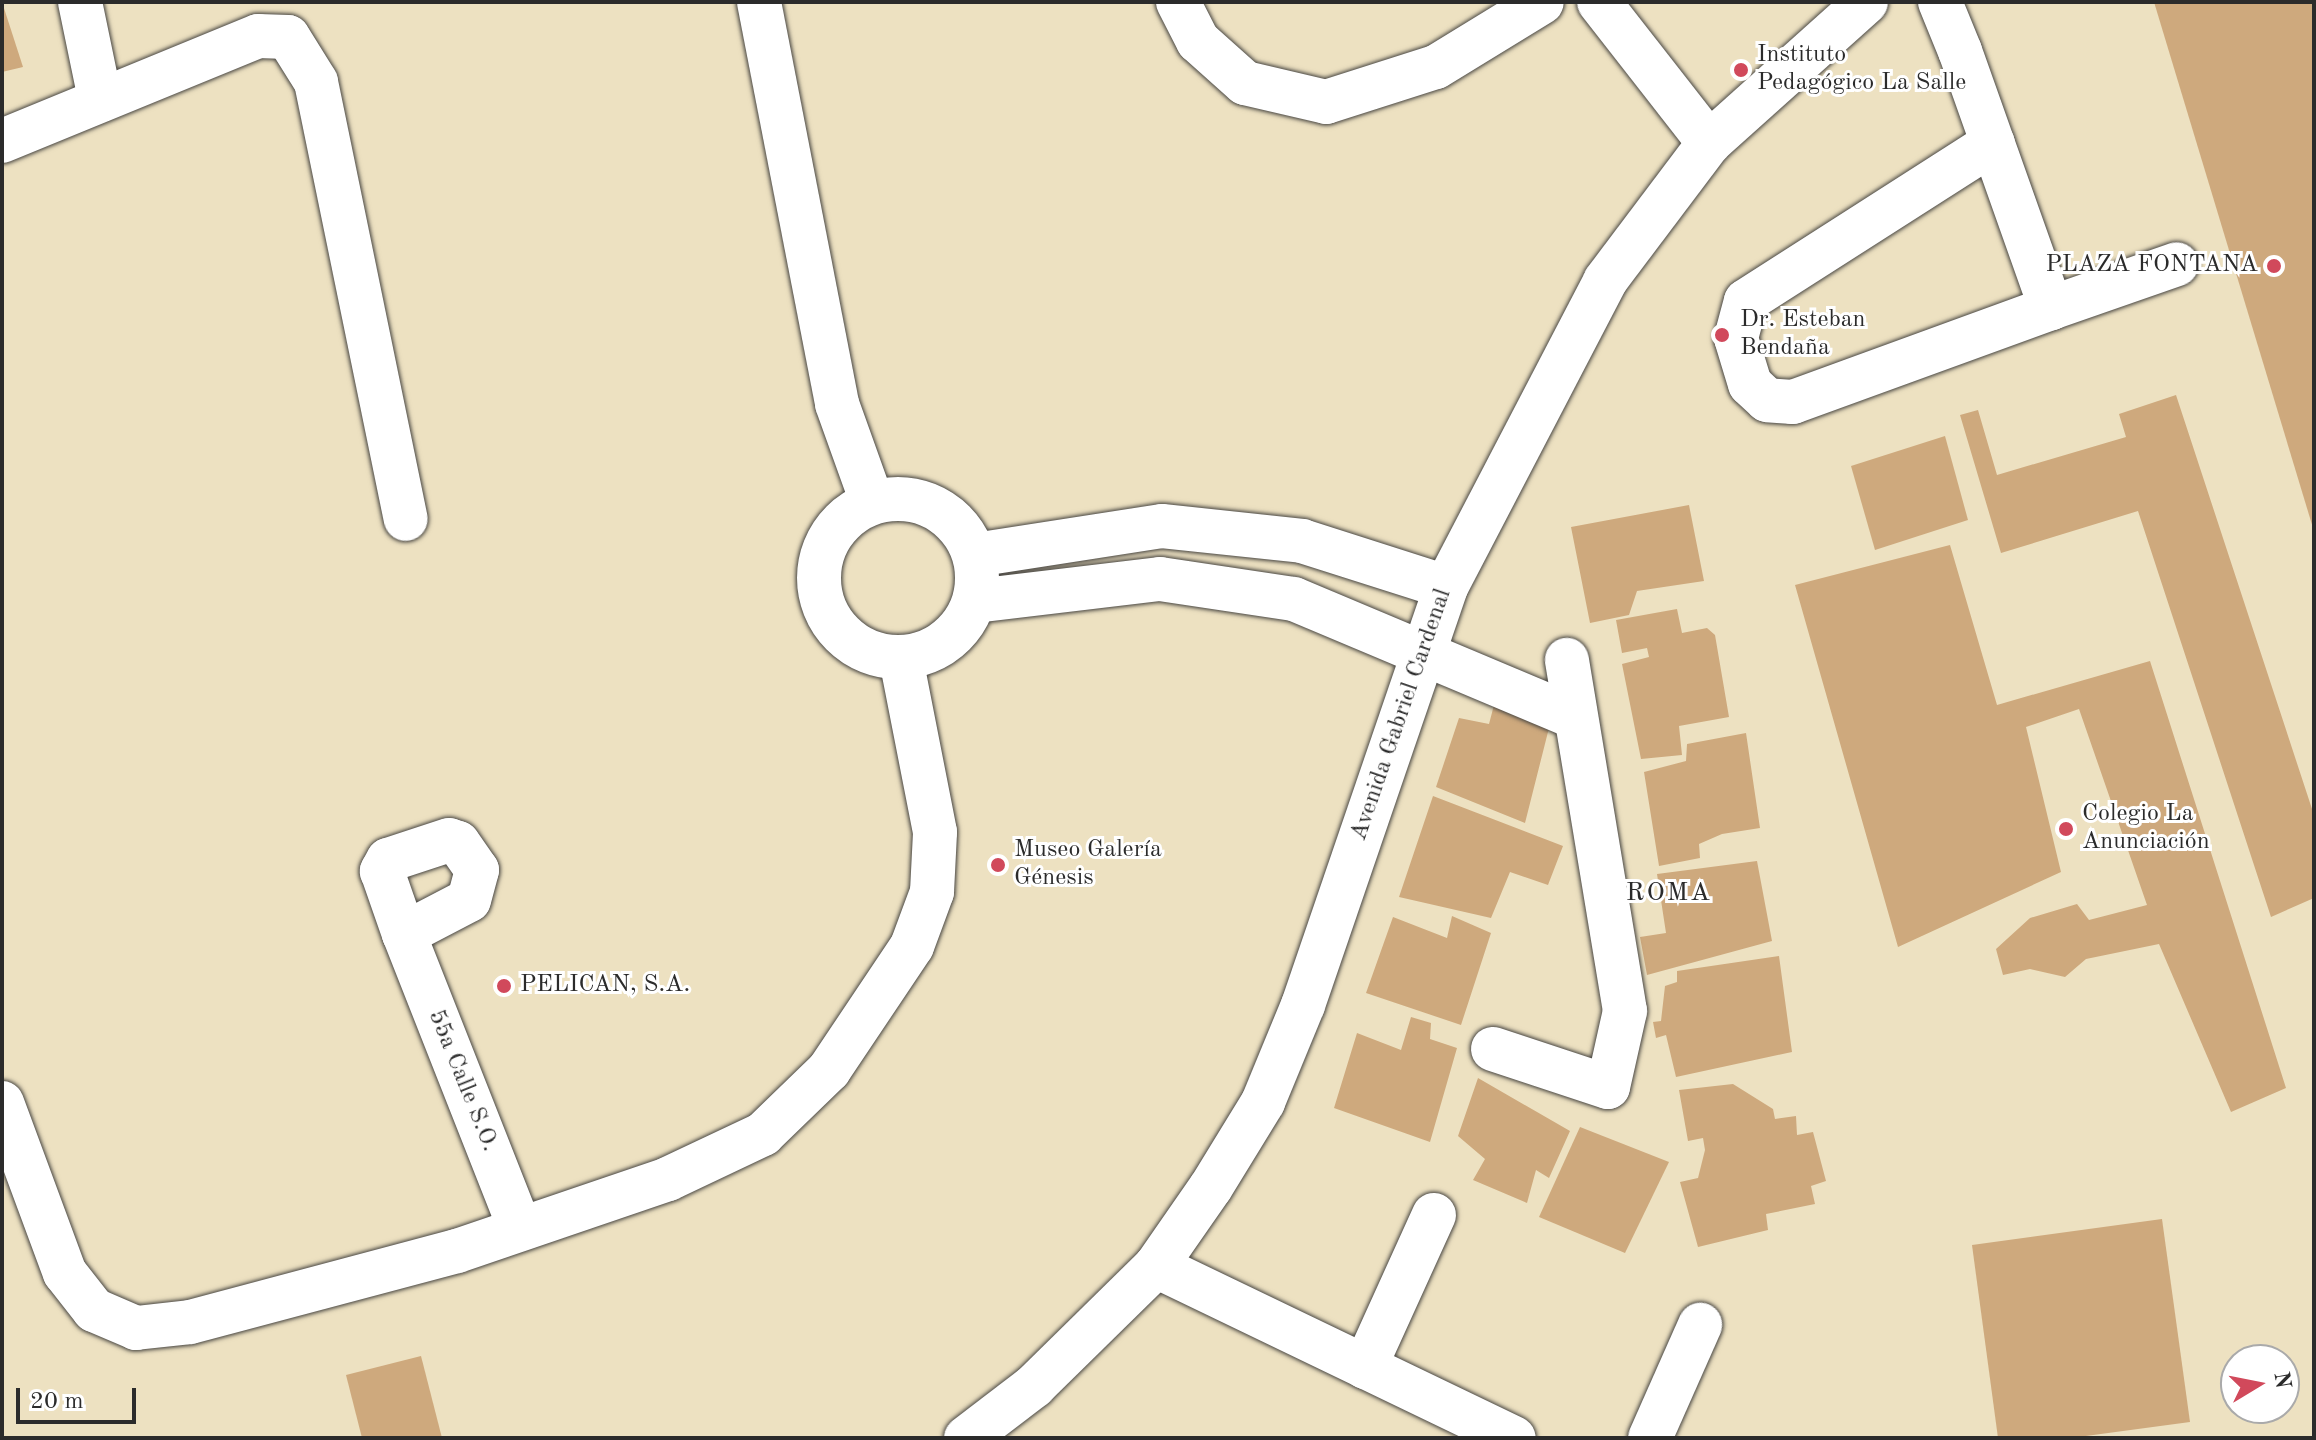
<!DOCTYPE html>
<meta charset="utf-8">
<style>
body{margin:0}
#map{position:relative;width:2316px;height:1440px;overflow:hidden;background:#ede1c1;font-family:"Old Standard TT",serif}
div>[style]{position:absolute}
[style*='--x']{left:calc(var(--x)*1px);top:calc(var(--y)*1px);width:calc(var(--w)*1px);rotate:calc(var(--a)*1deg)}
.building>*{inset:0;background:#cea97d}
.roads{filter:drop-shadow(0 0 2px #484642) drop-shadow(0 0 2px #484642)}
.minor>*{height:44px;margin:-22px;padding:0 22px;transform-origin:22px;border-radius:22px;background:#fff}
.minor>.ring{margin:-22px;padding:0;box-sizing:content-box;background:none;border:44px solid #fff;border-radius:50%}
.dots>*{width:22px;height:22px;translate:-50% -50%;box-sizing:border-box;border:4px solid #fff;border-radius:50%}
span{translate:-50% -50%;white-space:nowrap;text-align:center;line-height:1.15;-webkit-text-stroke:6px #fff;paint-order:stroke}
.poi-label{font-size:24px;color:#2b2b2b}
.left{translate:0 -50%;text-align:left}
.right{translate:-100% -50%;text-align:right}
.street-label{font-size:24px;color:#2b2b2b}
.neighbourhood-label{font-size:26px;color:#2b2b2b;letter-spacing:2px}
.frame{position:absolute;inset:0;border:4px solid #2b2b2b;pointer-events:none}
.north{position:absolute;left:2220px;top:1344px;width:80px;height:80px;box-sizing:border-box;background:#fff;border:2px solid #aaa;border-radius:50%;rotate:80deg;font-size:22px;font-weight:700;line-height:32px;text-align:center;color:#2b2b2b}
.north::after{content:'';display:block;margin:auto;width:28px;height:36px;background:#d1495b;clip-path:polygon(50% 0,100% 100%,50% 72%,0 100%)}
.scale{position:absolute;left:16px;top:1388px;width:120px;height:36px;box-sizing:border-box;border:4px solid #2b2b2b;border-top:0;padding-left:10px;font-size:24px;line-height:28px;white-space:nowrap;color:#2b2b2b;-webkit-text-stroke:6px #fff;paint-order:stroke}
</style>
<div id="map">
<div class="building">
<div style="clip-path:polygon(2px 2px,23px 67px,2px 72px)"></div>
<div style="clip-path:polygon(2154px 2px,2314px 2px,2314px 528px,2313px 528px)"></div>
<div style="clip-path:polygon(2176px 395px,2314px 815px,2314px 898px,2271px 917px,2138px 511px,2001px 553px,1960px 415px,1978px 410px,1997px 475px,2126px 437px,2119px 414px)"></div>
<div style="clip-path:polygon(1945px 436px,1968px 520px,1875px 550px,1851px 466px)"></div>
<div style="clip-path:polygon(1689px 505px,1704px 581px,1637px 591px,1629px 615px,1590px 623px,1571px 527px)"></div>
<div style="clip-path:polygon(1950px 545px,1997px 705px,2150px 661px,2286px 1088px,2231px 1112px,2159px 944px,2086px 959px,2065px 977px,2030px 969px,2003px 975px,1996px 949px,2030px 918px,2077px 904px,2089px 920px,2147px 905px,2079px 709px,2026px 727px,2061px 872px,1898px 947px,1795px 585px)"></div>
<div style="clip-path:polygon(1677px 609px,1682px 633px,1707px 628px,1715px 635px,1729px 717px,1679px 726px,1682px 755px,1641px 759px,1622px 664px,1649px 657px,1647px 648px,1622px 653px,1616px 620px)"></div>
<div style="clip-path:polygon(1494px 705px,1550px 724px,1525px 823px,1436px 787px,1459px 718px,1489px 724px)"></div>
<div style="clip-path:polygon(1746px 733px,1760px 828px,1722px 834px,1699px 844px,1700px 858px,1659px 866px,1644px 772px,1686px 761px,1687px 744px)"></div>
<div style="clip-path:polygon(1433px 796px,1563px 846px,1548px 885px,1510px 872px,1491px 918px,1399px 897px)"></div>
<div style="clip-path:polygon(1757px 861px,1772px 941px,1647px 975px,1640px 937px,1666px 933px,1657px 874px)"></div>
<div style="clip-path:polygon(1452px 916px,1491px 933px,1461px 1025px,1366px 993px,1393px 917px,1447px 938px)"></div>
<div style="clip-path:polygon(1779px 956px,1792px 1052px,1676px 1077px,1666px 1035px,1656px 1038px,1653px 1022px,1661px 1021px,1665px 986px,1677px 982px,1677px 971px)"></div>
<div style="clip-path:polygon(1411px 1017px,1431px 1023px,1430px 1039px,1457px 1048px,1430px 1142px,1334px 1108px,1357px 1033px,1401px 1050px)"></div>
<div style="clip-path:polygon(1478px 1078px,1570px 1131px,1549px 1178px,1536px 1170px,1527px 1203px,1473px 1180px,1485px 1159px,1458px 1136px)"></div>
<div style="clip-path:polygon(1733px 1084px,1773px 1109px,1775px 1119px,1796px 1116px,1797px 1135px,1813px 1132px,1826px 1181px,1811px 1186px,1815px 1204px,1766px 1214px,1768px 1230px,1698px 1247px,1680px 1182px,1698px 1178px,1705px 1150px,1703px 1138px,1688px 1141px,1679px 1090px)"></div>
<div style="clip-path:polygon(1580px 1127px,1669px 1162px,1625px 1253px,1539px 1217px)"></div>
<div style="clip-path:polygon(2162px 1219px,2190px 1422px,2071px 1438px,1998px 1438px,1972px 1245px)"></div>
<div style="clip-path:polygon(421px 1356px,442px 1438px,362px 1438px,346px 1375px)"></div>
</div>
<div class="roads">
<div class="minor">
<div style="--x:80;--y:2;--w:99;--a:78.3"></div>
<div style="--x:759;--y:2;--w:409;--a:79"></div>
<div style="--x:837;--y:404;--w:104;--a:70.3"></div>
<div style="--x:1178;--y:2;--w:44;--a:62.9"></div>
<div style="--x:1198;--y:41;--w:63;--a:41.8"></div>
<div style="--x:1245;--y:83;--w:83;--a:13.2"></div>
<div style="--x:1326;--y:102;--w:115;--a:-17.7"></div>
<div style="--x:1436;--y:67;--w:124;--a:-31.5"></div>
<div style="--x:1599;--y:2;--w:179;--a:52"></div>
<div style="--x:1940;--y:2;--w:53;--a:67.8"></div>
<div style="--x:1960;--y:51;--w:273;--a:70.5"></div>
<div style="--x:2051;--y:308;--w:275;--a:160"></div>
<div style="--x:1793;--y:402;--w:26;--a:-176"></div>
<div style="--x:1767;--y:400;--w:23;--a:-137"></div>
<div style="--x:1750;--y:384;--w:48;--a:-106.9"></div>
<div style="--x:1736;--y:338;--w:38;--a:-75"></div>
<div style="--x:1746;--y:301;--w:293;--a:-32.6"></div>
<div style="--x:2;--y:141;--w:277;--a:-22.3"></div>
<div style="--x:258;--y:36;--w:30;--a:2"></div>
<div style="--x:288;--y:37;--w:53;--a:58.1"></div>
<div style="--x:316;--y:82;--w:446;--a:78.4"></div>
<div style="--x:2051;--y:308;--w:133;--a:-19.2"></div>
<div class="ring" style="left:819px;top:499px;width:114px;height:114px"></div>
<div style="--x:975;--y:555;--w:189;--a:-8.8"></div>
<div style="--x:1162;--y:526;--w:141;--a:6.1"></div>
<div style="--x:1302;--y:541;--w:151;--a:17.7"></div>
<div style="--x:975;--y:601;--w:186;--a:-6.8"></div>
<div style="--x:1160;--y:579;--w:135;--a:8.5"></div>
<div style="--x:1294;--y:599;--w:303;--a:22.8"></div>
<div style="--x:404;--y:934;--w:73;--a:-27.6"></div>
<div style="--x:469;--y:900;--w:31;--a:-75"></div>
<div style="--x:477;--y:870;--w:33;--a:-125"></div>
<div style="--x:458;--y:843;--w:9;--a:-162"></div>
<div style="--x:449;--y:840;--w:64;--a:161.8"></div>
<div style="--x:388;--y:860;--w:13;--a:119"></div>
<div style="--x:382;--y:871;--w:67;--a:70.8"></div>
<div style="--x:404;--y:934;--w:316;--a:68.5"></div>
<div style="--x:1493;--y:1049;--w:121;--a:18.3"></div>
<div style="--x:1608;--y:1087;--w:78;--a:-77.4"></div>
<div style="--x:1625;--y:1011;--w:356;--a:-99.4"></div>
<div style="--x:2;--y:1103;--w:181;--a:69.7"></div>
<div style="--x:65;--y:1273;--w:47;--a:51.9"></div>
<div style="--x:94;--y:1310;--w:46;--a:23.2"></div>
<div style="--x:136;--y:1328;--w:54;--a:-6.3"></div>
<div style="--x:190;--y:1322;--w:276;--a:-14.9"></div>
<div style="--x:457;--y:1251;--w:223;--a:-18.8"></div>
<div style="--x:668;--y:1179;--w:105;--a:-25.3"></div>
<div style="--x:763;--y:1134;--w:92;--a:-44.1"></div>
<div style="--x:829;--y:1070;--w:149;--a:-56.2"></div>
<div style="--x:912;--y:946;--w:58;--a:-69.7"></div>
<div style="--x:932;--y:892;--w:60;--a:-87.1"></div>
<div style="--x:935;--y:832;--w:176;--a:-101.1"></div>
<div style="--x:1156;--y:1266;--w:397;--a:25.7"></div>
<div style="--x:1365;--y:1367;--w:167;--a:-65.6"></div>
<div style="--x:966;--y:1438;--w:86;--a:-37.4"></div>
<div style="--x:1034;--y:1386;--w:171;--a:-44.5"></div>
<div style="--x:1156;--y:1266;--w:96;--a:-55.2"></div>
<div style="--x:1211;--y:1187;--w:100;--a:-58.5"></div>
<div style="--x:1263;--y:1102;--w:105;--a:-67.6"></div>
<div style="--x:1303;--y:1005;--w:442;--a:-71.1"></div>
<div style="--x:1446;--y:587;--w:345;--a:-62.5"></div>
<div style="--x:1605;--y:281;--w:173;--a:-53"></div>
<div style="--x:1709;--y:143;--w:211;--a:-41.9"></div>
<div style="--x:1650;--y:1438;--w:124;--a:-66.1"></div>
</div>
</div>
<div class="dots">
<div style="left:1741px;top:70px;background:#d1495b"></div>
<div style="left:2274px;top:266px;background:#d1495b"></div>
<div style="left:1722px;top:335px;background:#d1495b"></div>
<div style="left:2066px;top:829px;background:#d1495b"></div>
<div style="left:998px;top:865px;background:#d1495b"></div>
<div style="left:504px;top:986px;background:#d1495b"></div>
</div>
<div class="poi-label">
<span class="left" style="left:1757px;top:70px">Instituto<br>Pedagógico La Salle</span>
<span class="right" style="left:2258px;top:266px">PLAZA FONTANA</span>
<span class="left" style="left:1740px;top:335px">Dr. Esteban<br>Bendaña</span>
<span class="left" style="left:2082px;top:829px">Colegio La<br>Anunciación</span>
<span class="left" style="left:1014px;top:865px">Museo Galería<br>Génesis</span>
<span class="left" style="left:520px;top:986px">PELICAN, S.A.</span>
</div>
<div class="street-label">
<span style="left:1402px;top:715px;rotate:-71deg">Avenida Gabriel Cardenal</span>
<span style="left:462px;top:1081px;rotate:68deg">55a Calle S.O.</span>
</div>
<div class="neighbourhood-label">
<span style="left:1669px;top:894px">ROMA</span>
</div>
<div class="frame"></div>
<div class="north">N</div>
<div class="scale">20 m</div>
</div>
